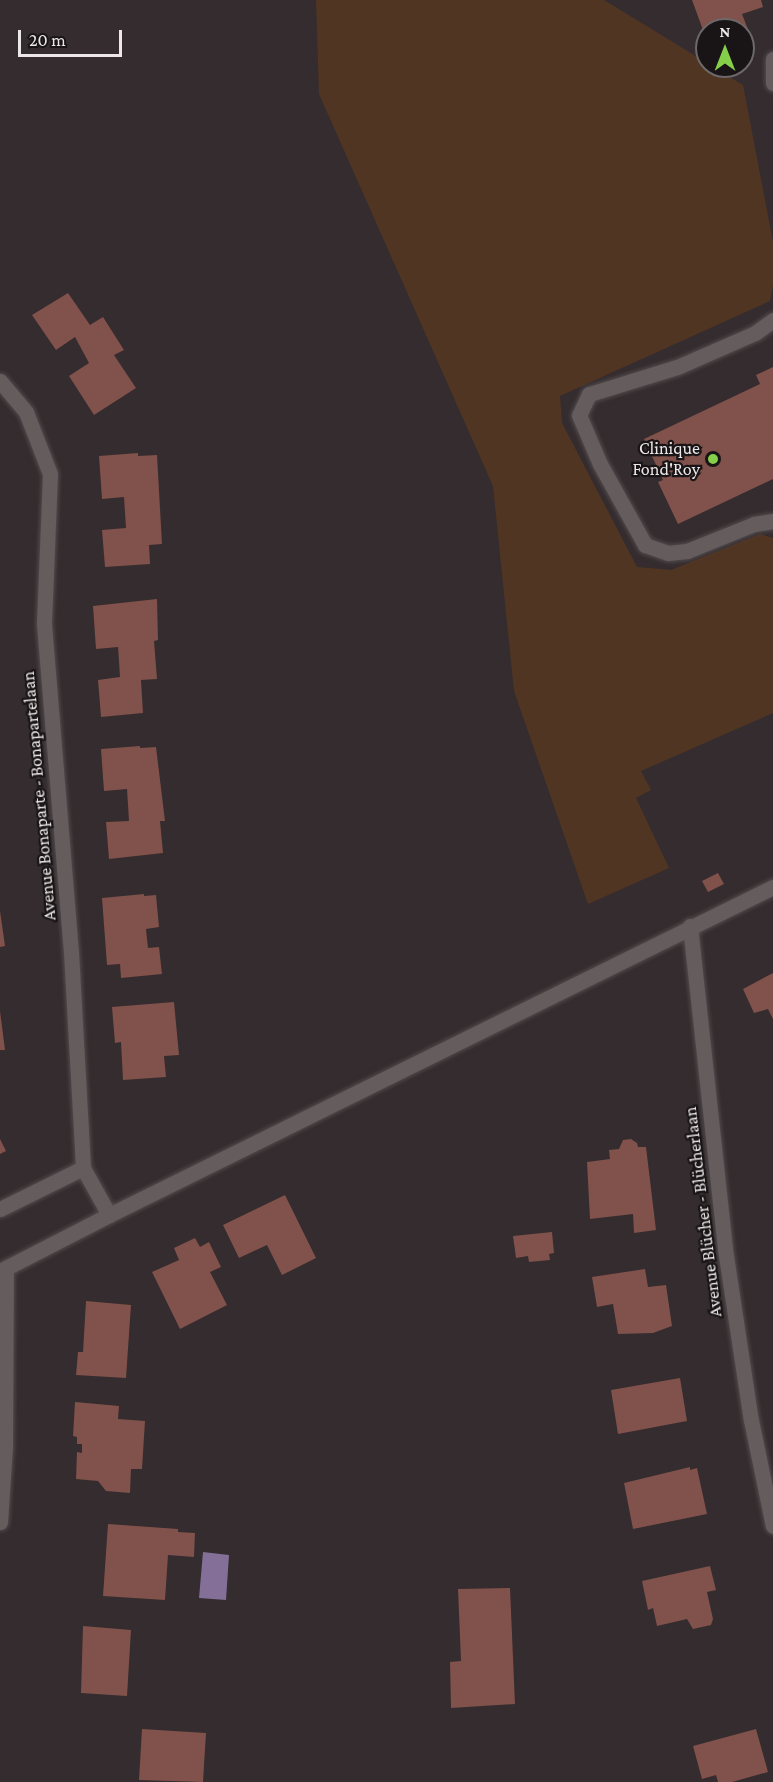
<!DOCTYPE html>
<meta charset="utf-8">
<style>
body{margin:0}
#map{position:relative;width:773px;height:1782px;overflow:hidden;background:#342c2e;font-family:"Crimson Pro",serif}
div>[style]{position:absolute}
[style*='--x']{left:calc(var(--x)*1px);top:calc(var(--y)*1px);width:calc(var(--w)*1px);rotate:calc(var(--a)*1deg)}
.green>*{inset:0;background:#513523}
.water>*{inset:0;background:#836f97}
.building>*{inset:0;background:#81514b}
.roads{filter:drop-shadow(0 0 2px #514b4d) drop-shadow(0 0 2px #514b4d)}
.minor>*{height:15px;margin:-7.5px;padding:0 7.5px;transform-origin:7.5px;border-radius:7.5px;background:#655c5e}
.dots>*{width:16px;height:16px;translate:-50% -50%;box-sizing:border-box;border:3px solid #191516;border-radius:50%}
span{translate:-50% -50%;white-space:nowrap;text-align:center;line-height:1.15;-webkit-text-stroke:4.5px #191516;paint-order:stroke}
.poi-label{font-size:18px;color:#ece7e8}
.right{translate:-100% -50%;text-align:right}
.street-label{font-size:18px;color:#ece7e8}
.north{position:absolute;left:695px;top:18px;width:60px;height:60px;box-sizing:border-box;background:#191516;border:2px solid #6d696a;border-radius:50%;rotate:0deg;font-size:16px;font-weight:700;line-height:24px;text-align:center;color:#ece7e8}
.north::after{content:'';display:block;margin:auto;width:21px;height:27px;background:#86cf4b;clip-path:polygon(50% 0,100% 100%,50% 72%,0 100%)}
.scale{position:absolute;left:18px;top:30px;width:104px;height:27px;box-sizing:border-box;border:3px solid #ece7e8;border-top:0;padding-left:8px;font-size:18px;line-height:21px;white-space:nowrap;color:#ece7e8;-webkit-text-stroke:4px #191516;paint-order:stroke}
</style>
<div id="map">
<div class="green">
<div style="clip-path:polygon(316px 0,604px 0,707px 63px,707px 66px,712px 66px,743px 85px,773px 242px,773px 284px,770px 301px,560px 396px,562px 423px,637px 567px,671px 570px,760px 534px,773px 538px,773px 713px,641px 771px,651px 790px,636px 798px,669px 868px,588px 904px,514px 691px,493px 486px,319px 94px)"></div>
</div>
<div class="water">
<div style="clip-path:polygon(203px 1552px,229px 1555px,226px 1600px,199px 1598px)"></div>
</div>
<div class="building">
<div style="clip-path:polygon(692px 0,761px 0,763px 7px,742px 14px,749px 32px,743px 35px,743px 30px,707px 30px,707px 41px)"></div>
<div style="clip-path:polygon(68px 293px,90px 325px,103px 317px,124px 350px,114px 355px,136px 388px,94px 415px,69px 376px,89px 363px,75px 337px,56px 350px,32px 315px)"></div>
<div style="clip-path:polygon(773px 367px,773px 479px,678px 524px,658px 482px,663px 480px,644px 439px,760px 384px,756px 375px)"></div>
<div style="clip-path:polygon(138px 453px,138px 456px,157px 455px,162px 544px,149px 545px,150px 564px,105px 567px,102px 530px,126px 528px,124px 497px,102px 499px,99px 456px)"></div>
<div style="clip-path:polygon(157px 599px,158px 640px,154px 641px,157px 679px,141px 680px,143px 713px,101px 717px,98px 680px,120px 677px,119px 661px,118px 647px,96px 649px,93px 606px)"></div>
<div style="clip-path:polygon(140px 746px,140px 748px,156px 747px,165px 821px,160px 821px,163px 853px,109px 859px,106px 822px,129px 821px,127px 789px,104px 791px,101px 749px)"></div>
<div style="clip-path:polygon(718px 873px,724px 884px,708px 892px,702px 881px)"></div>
<div style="clip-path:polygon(144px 894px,144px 896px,156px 895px,159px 927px,146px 929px,148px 948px,159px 947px,162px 974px,121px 978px,120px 964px,107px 965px,102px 898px)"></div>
<div style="clip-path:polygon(0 911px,5px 946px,0 947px)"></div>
<div style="clip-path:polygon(773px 973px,773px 1019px,768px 1009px,754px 1013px,743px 989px)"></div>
<div style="clip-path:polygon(174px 1002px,179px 1055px,164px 1056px,166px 1077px,123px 1080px,121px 1042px,115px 1043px,112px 1007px)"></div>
<div style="clip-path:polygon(0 1011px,5px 1050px,0 1050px)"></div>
<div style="clip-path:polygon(0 1139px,6px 1151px,0 1154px)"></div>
<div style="clip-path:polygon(631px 1139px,637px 1143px,638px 1147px,646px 1147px,656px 1230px,634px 1233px,633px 1214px,590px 1219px,587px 1162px,610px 1159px,609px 1150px,619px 1149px,623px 1140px)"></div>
<div style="clip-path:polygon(285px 1195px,316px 1258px,282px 1275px,267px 1245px,239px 1258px,223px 1225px)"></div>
<div style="clip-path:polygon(552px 1232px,554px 1253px,549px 1254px,550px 1260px,529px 1262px,528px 1256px,516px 1258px,513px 1236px)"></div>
<div style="clip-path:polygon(195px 1238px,200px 1247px,209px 1242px,221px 1267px,210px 1272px,227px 1305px,180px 1329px,152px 1272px,179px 1260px,174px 1248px)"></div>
<div style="clip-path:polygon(645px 1269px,648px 1287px,666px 1285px,672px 1326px,653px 1333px,618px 1334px,613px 1304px,597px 1307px,592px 1277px)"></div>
<div style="clip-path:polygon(86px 1301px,131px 1305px,126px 1378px,76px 1375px,78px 1352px,83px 1352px)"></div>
<div style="clip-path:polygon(680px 1378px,687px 1421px,618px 1434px,611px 1390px)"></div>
<div style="clip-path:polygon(75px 1402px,119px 1406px,118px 1419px,145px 1421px,142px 1469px,131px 1469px,130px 1493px,106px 1491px,98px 1481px,76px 1479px,77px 1452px,82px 1453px,82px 1444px,77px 1444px,77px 1437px,73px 1436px)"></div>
<div style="clip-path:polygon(690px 1467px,690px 1470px,697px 1468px,707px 1514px,633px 1529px,624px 1483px)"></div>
<div style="clip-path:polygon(108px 1524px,178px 1529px,178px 1532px,195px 1533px,194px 1557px,168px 1555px,165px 1600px,103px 1596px)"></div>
<div style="clip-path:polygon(710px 1566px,716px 1590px,707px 1592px,713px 1619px,711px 1625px,693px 1629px,687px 1619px,657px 1626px,653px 1608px,648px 1610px,642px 1581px)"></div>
<div style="clip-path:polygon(510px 1588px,515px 1704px,451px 1708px,450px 1662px,461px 1661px,458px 1589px)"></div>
<div style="clip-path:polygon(83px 1626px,131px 1630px,127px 1696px,81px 1693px)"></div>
<div style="clip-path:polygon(142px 1729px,206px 1733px,203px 1782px,139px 1780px)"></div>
<div style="clip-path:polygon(756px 1729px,768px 1772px,732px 1782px,718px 1782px,716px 1775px,702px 1779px,693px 1746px)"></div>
</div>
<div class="roads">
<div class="minor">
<div style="--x:773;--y:59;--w:24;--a:90"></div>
<div style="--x:773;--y:320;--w:22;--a:144"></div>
<div style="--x:755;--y:333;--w:85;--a:156.4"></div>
<div style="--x:677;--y:367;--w:92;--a:162.9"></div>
<div style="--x:589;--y:394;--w:23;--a:115"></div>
<div style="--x:579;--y:415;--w:53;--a:66.8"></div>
<div style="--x:600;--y:464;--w:93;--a:60.9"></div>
<div style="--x:645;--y:545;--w:24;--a:19"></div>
<div style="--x:668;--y:553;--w:19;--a:-6"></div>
<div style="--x:687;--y:551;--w:72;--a:-21.9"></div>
<div style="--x:754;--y:524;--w:19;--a:-9"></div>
<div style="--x:0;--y:381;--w:40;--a:50"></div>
<div style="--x:26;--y:412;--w:66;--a:68.8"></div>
<div style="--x:50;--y:474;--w:150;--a:92.3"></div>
<div style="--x:44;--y:624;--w:329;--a:85.3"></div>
<div style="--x:71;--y:952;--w:216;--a:86.8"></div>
<div style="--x:83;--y:1168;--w:54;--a:61"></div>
<div style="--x:690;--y:926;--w:325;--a:83.8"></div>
<div style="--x:725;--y:1249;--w:173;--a:81.4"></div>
<div style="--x:751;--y:1420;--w:108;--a:78.3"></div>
<div style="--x:0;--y:1209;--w:93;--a:-26.3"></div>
<div style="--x:0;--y:1271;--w:123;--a:-27.2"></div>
<div style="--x:109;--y:1215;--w:741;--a:-26.29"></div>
<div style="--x:0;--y:1522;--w:75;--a:-86.2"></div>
<div style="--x:5;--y:1447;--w:179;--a:-89.7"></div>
</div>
</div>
<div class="dots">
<div style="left:713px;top:459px;background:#86cf4b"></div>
</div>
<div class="poi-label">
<span class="right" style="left:700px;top:459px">Clinique<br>Fond'Roy</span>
</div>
<div class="street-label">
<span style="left:39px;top:796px;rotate:-95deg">Avenue Bonaparte - Bonapartelaan</span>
<span style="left:703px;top:1212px;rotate:-97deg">Avenue Blücher - Blücherlaan</span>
</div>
<div class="north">N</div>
<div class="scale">20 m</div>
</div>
